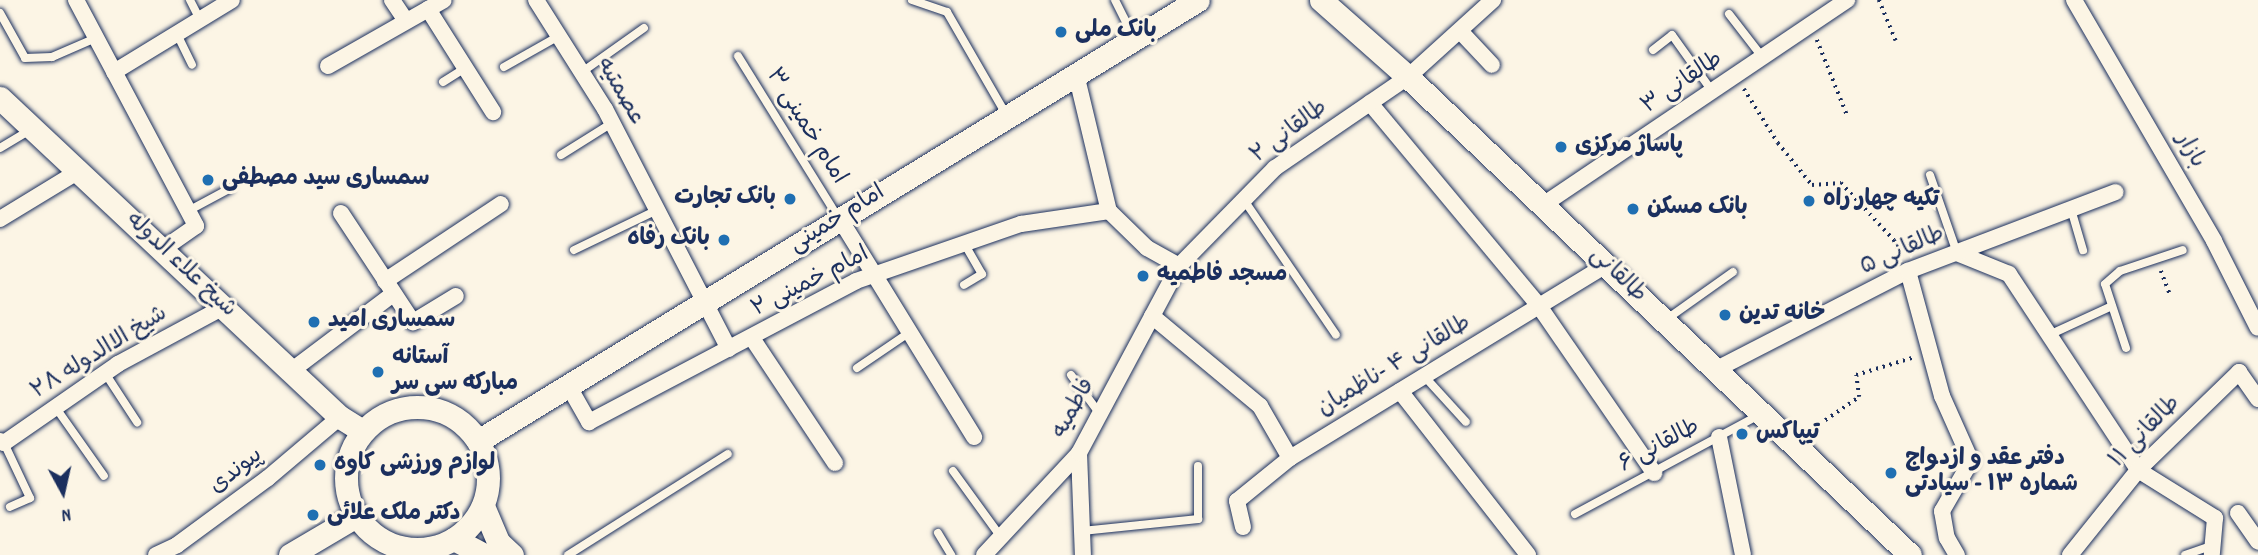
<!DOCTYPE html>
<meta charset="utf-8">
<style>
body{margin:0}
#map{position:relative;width:2258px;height:555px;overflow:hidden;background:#fcf5e5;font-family:Dekko,"Playpen Sans Arabic",sans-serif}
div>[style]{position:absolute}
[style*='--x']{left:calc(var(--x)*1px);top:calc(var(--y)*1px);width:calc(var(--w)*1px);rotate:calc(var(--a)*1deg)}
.path>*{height:3.5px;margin-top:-1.75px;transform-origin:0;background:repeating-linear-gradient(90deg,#1b2f5e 0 2px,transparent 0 7px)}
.roads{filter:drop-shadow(0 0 2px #1b2f5e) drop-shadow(0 0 2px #1b2f5e)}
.lane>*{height:8px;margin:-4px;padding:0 4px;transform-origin:4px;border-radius:4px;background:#fcf5e5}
.street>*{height:16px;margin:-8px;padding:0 8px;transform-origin:8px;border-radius:8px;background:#fcf5e5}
.secondary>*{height:23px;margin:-11.5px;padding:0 11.5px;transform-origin:11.5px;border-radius:11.5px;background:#fcf5e5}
.secondary>.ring{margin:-11.5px;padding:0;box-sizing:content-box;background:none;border:23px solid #fcf5e5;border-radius:50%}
.dots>*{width:19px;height:19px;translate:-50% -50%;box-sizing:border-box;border:4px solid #fcf5e5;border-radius:50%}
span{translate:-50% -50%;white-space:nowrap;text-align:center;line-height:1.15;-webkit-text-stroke:6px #fcf5e5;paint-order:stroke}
.poi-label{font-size:23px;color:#1b2f5e;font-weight:700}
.left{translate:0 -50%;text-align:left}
.right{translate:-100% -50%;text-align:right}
.street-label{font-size:23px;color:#1b2f5e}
.north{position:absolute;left:28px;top:457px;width:70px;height:70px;-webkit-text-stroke:5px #fcf5e5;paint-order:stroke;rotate:172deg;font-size:19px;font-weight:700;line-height:28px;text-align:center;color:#1b2f5e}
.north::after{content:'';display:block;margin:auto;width:24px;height:32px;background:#1b2f5e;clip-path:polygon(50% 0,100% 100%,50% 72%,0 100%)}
</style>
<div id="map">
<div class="path">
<div style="--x:1879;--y:0;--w:44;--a:67.5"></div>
<div style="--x:1817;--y:40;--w:81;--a:68.2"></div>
<div style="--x:1744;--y:89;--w:64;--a:57.8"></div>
<div style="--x:1778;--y:143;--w:54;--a:51"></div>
<div style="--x:1812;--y:185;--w:29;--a:-4"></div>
<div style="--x:1841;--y:183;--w:78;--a:47.1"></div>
<div style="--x:1894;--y:240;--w:17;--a:65"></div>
<div style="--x:2161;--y:271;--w:26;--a:69"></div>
<div style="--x:1808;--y:432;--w:62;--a:-34.5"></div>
<div style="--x:1859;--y:397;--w:22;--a:-98"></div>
<div style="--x:1856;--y:375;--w:62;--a:-17"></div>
</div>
<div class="roads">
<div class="lane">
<div style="--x:190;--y:0;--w:22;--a:63"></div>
<div style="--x:912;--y:0;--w:37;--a:19"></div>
<div style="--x:947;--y:12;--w:120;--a:60"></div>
<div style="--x:1115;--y:0;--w:42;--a:63.4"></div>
<div style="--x:0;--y:13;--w:51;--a:60.9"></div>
<div style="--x:25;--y:58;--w:27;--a:-2"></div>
<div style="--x:52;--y:57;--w:48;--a:-23.4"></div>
<div style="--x:1729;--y:14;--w:56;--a:52.3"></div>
<div style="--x:177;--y:34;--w:34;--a:64"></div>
<div style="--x:1653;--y:50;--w:24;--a:-38"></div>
<div style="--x:1672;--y:35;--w:69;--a:54.5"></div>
<div style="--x:738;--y:56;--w:190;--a:58.2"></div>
<div style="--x:504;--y:67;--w:63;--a:-29.4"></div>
<div style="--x:582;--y:72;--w:76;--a:-35.4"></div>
<div style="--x:443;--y:82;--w:26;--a:-32"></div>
<div style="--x:0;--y:148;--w:35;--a:-31"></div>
<div style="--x:561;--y:155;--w:60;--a:-32.1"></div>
<div style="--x:1930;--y:175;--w:83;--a:70.9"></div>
<div style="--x:1244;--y:200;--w:163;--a:55.7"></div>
<div style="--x:2071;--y:209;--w:43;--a:73.7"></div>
<div style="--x:188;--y:211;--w:47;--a:-28.2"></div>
<div style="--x:964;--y:243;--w:36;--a:60"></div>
<div style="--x:982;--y:274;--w:21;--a:149"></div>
<div style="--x:574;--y:250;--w:92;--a:-25.7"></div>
<div style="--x:1667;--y:319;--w:81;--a:-35.5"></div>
<div style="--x:2049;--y:335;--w:69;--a:-24.7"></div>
<div style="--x:2126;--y:348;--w:67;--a:-108.2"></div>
<div style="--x:2105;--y:284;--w:20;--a:-41"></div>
<div style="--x:2120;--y:271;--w:66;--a:-18.4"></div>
<div style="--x:857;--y:368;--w:64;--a:-34.2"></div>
<div style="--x:105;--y:373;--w:59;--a:56.9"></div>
<div style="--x:1071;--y:375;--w:49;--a:53.4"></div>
<div style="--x:1424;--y:376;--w:62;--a:47.6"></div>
<div style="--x:56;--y:408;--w:83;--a:54.8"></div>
<div style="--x:4;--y:443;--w:61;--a:64.7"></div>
<div style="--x:30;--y:498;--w:22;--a:156"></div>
<div style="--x:953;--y:471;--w:82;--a:54"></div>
<div style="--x:1575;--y:514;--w:209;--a:-28.3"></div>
<div style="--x:1082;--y:531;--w:117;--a:-5.9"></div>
<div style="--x:1198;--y:519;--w:53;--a:-90"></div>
<div style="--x:938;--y:533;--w:26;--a:59"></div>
<div style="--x:568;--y:555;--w:189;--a:-32.3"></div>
<div style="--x:2185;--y:555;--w:28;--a:-19"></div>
</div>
<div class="street">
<div style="--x:76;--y:0;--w:256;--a:62"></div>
<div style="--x:196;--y:226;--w:40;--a:145.1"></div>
<div style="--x:392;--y:0;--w:25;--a:56"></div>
<div style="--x:536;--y:0;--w:129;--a:57.7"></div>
<div style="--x:605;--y:109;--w:270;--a:62.7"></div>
<div style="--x:2074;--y:0;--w:279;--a:59.8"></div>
<div style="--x:2214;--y:241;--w:97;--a:63.2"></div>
<div style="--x:428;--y:9;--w:122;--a:57.7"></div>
<div style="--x:1461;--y:32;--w:45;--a:46.8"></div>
<div style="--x:328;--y:66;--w:133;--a:-29.6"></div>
<div style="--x:114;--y:72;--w:138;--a:-31.4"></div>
<div style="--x:1076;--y:74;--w:141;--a:76.5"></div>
<div style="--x:1370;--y:103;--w:264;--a:50.2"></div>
<div style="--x:1539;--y:306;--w:203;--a:55.4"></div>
<div style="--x:1543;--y:205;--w:367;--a:-34"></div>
<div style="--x:1109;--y:211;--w:53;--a:44.2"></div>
<div style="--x:1147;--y:248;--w:37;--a:29"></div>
<div style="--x:341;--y:213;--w:131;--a:56.6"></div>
<div style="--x:413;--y:322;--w:50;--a:-31.2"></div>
<div style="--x:0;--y:219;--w:92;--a:-31.3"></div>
<div style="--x:840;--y:219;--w:256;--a:58.4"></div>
<div style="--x:1957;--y:253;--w:56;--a:22"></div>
<div style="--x:2009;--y:274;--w:235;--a:56.6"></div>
<div style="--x:2138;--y:470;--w:91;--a:31.9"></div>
<div style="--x:2215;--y:518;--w:37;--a:95"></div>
<div style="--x:1908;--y:271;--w:130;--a:74.8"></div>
<div style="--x:1942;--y:396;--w:71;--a:66"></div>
<div style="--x:1971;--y:461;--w:58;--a:120.1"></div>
<div style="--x:1942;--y:511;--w:27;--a:80"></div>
<div style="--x:1947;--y:538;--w:20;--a:60"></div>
<div style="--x:385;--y:281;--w:139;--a:-33.6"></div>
<div style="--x:1152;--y:316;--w:141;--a:39.8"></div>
<div style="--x:1260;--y:406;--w:60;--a:60"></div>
<div style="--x:752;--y:338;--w:150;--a:56.4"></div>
<div style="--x:1715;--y:370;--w:217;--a:-27.2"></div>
<div style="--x:1908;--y:271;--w:222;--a:-20.8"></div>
<div style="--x:291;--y:371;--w:128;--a:-37"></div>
<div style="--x:568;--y:385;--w:43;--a:60.4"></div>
<div style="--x:589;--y:422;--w:302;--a:-27.8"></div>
<div style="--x:856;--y:281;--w:175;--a:-19.1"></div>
<div style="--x:1021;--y:224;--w:89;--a:-8.4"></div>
<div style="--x:1400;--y:391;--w:208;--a:52"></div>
<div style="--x:1719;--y:437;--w:120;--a:78.5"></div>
<div style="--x:0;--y:441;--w:4;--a:27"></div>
<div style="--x:4;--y:443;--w:139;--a:-34.7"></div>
<div style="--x:118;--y:364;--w:120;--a:-28.3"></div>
<div style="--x:1079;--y:453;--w:102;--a:87.8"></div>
<div style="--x:2238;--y:513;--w:35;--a:55"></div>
<div style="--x:1243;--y:527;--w:27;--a:-103"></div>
<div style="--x:1237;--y:501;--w:68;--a:-39.1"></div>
<div style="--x:1290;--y:458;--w:370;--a:-31.4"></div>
<div style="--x:156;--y:555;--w:23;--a:-25"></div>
<div style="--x:177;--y:545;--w:113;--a:-36.4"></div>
<div style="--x:268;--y:478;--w:94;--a:-40.3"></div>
<div style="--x:411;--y:555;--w:5;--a:-90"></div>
<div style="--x:984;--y:555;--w:139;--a:-47"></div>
<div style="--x:1079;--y:453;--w:212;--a:-61.9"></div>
<div style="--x:1179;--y:266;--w:137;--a:-45.6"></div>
<div style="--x:1275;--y:168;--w:161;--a:-34.4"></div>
<div style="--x:1408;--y:77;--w:115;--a:-42.2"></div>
<div style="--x:2070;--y:555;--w:109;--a:-51.3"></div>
<div style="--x:2138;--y:470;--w:141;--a:-44.1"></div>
<div style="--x:2239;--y:372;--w:33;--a:55"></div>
</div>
<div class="secondary">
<div style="--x:1321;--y:0;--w:116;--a:41.5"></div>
<div style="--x:1408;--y:77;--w:693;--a:43.6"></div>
<div style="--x:0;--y:98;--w:466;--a:43.2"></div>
<div style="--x:340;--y:417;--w:26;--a:32"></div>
<div class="ring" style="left:346px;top:407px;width:119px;height:119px"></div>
<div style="--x:478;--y:441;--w:844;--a:-31.49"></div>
<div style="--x:483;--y:506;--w:39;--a:67"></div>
<div style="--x:498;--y:542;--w:19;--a:43"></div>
<div style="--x:454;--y:539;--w:34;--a:28"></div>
<div style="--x:290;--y:555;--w:77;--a:-30.6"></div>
</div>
</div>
<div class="dots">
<div style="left:1061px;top:32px;background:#1f6fb2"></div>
<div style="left:1561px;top:147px;background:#1f6fb2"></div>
<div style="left:208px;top:180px;background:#1f6fb2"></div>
<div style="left:790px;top:199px;background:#1f6fb2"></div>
<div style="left:1809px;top:201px;background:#1f6fb2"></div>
<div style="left:1633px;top:209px;background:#1f6fb2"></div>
<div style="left:724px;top:240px;background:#1f6fb2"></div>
<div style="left:1143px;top:276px;background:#1f6fb2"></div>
<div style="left:1725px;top:315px;background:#1f6fb2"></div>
<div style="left:314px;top:322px;background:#1f6fb2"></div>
<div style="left:378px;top:372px;background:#1f6fb2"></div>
<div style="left:1742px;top:434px;background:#1f6fb2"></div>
<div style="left:320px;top:465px;background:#1f6fb2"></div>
<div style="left:1891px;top:473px;background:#1f6fb2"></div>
<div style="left:313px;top:515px;background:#1f6fb2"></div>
</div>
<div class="poi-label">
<span class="left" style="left:1075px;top:32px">بانک ملی</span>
<span class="left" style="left:1575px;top:147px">پاساژ مرکزی</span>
<span class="left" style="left:222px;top:180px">سمساری سید مصطفی</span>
<span class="right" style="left:776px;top:199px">بانک تجارت</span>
<span class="left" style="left:1823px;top:201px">تکیه چهار راه</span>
<span class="left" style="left:1647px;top:209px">بانک مسکن</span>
<span class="right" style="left:710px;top:240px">بانک رفاه</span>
<span class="left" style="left:1157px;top:276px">مسجد فاطمیه</span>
<span class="left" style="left:1739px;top:315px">خانه تدین</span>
<span class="left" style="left:328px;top:322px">سمساری امید</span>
<span class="left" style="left:392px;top:372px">آستانه<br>مبارکه سی سر</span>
<span class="left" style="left:1756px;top:434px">تیپاکس</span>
<span class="left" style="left:1905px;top:473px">دفتر عقد و ازدواج<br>شماره ۱۳ - سیادتی</span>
<span class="left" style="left:334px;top:465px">لوازم ورزشی کاوه</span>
<span class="left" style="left:327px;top:515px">دکتر ملک علائی</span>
</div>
<div class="street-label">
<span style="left:1683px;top:84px;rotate:-34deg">طالقانی ۳</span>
<span style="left:619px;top:92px;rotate:60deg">عصمتیه</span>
<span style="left:805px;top:127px;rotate:58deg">امام خمینی ۳</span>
<span style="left:1290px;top:133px;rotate:-37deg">طالقانی ۲</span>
<span style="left:2189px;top:151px;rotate:60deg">بازار</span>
<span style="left:838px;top:220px;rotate:-32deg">امام خمینی</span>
<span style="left:1903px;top:252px;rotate:-24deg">طالقانی ۵</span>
<span style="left:180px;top:266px;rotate:43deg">شیخ علاء الدوله</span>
<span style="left:1617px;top:276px;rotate:44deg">طالقانی</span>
<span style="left:811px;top:283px;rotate:-27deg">امام خمینی ۲</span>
<span style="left:100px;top:354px;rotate:-32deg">شیخ الاالدوله ۲۸</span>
<span style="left:1395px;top:367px;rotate:-31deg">طالقانی ۴ -ناظمیان</span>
<span style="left:1075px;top:409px;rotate:-61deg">فاطمیه</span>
<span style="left:2146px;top:433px;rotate:-46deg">طالقانی ۱۱</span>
<span style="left:1660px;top:447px;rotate:-28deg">طالقانی ۶</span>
<span style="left:237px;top:472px;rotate:-38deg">پیوندی</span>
</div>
<div class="north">N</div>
</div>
